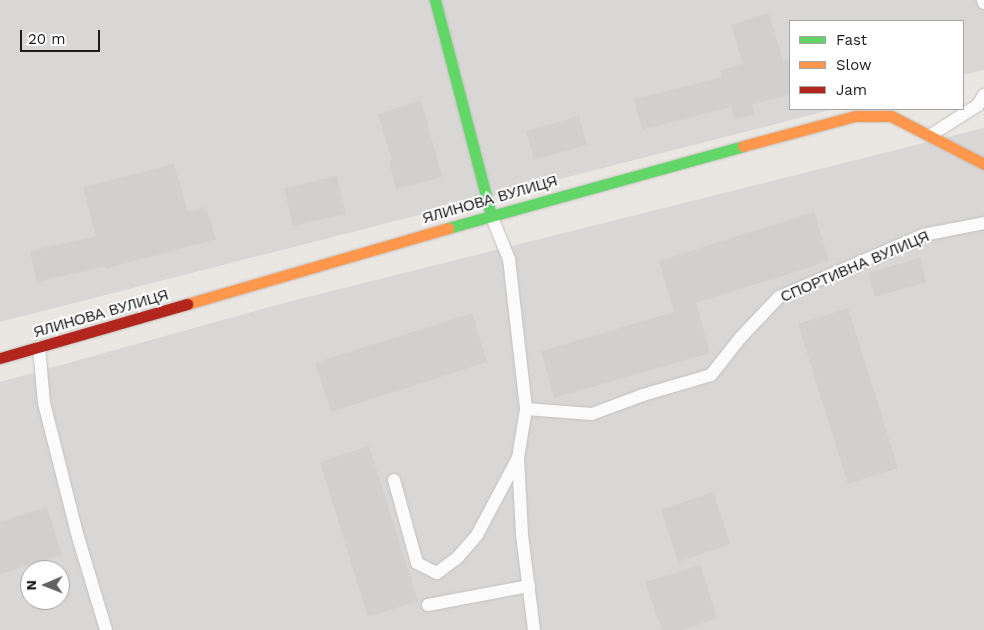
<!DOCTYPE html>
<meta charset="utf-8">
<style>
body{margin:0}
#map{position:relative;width:984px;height:630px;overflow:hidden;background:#eae7e3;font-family:"Work Sans",sans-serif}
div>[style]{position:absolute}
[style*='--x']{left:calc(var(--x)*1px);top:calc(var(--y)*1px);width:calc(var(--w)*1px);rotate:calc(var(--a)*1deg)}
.residential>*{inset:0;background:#d9d7d6}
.building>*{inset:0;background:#d2cfcc}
.roads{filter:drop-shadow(0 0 1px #c2c1bf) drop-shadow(0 0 1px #c2c1bf)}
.lane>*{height:12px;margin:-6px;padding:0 6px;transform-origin:6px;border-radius:6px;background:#fcfbfb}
.fast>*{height:11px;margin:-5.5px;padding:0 5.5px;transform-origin:5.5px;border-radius:5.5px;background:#63d668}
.slow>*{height:11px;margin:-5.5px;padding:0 5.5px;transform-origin:5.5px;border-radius:5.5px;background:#ff974d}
.jam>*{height:11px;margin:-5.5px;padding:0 5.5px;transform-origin:5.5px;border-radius:5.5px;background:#b3261e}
span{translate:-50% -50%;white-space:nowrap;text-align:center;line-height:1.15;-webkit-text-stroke:4px #fff;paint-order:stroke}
.street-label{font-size:15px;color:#1b1b1b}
.legend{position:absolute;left:789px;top:20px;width:175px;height:90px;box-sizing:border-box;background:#fff;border:1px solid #a4a4a4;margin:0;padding:6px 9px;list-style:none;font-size:15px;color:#1b1b1b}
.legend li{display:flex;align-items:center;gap:10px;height:25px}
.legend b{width:25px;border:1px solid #a4a4a4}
.north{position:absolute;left:20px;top:560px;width:50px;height:50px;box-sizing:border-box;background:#fff;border:1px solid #a4a4a4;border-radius:50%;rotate:269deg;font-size:14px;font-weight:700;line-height:20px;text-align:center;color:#1b1b1b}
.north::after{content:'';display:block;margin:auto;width:18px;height:22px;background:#636261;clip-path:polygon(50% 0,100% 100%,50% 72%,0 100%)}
.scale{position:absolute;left:20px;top:30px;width:80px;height:22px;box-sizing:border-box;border:2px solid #1b1b1b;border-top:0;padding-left:6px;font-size:15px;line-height:18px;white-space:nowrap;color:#1b1b1b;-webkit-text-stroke:4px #fff;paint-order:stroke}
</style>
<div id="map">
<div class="residential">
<div style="clip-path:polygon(0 0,984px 0,984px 70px,963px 75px,963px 21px,790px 21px,790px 109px,834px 109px,0 322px)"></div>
<div style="clip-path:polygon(evenodd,984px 128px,984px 630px,0 630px,0 382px,284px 303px,984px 128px,30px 570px,60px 570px,60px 600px,30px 600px,30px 570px)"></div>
</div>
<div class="building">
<div style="clip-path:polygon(769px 13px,783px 61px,790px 59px,790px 94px,752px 105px,755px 114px,735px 120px,731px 107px,642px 130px,634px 99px,722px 77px,720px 71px,743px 64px,731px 25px)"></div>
<div style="clip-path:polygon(421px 100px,442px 177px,396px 189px,389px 161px,392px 160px,378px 114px)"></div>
<div style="clip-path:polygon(579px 116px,587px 145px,534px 160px,526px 131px)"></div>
<div style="clip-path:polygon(174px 164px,188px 212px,206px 207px,216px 239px,105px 269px,105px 266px,37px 282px,30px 251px,96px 236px,83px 187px)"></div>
<div style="clip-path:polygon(337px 176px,346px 214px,293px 226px,284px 188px)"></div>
<div style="clip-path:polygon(814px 212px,829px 261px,696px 303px,710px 353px,554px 398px,541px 351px,674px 312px,659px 261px)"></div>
<div style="clip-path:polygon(920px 258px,926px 282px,875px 297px,868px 273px)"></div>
<div style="clip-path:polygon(848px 308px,898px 468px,848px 484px,798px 324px)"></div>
<div style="clip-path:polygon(472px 313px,487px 362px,331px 412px,315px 363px)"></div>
<div style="clip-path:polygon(369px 446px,418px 601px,368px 617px,320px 462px)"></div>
<div style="clip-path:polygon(713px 492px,730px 544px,678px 562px,661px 510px)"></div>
<div style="clip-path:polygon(47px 507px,62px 555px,0 574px,0 522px)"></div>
<div style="clip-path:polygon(700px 565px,717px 618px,683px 630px,662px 630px,645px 582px)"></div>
</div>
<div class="roads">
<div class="lane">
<div style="--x:983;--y:0;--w:3;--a:72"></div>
<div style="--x:931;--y:135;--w:56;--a:-32.6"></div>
<div style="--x:978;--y:105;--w:12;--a:-59"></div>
<div style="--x:491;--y:215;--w:48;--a:67.8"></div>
<div style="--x:509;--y:259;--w:151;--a:83.5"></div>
<div style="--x:39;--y:347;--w:56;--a:84.9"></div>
<div style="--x:44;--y:403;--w:138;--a:75.8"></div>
<div style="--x:78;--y:537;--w:97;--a:73.2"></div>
<div style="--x:518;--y:458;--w:77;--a:87"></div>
<div style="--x:522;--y:535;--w:96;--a:82.8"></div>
<div style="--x:394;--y:480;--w:86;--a:74.5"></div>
<div style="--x:417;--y:563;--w:22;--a:27"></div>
<div style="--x:437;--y:573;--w:26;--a:-37"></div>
<div style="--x:458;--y:557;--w:29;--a:-49"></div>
<div style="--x:477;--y:535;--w:87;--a:-62"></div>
<div style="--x:518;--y:458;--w:50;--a:-80.7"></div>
<div style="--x:526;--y:409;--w:66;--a:4.3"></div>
<div style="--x:592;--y:414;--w:54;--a:-20.4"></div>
<div style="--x:643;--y:395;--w:71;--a:-16.4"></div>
<div style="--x:711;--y:375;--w:48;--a:-51.7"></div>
<div style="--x:741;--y:337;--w:55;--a:-46.5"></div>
<div style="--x:779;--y:297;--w:157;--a:-23.3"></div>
<div style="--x:923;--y:235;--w:62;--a:-11.1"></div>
<div style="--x:428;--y:605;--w:103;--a:-10.7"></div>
</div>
<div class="fast">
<div style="--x:435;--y:0;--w:222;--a:75.4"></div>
<div style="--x:448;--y:228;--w:306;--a:-15.5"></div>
</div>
<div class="slow">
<div style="--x:743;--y:146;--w:116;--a:-15"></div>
<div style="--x:855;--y:116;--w:36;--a:0"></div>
<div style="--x:891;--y:116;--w:105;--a:27.3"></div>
<div style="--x:187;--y:304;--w:272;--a:-16.2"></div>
</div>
<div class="jam">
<div style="--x:0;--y:358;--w:195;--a:-16.1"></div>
</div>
</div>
<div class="street-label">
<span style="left:490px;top:200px;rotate:-16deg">ЯЛИНОВА ВУЛИЦЯ</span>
<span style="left:855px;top:267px;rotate:-23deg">СПОРТИВНА ВУЛИЦЯ</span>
<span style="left:101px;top:314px;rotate:-16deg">ЯЛИНОВА ВУЛИЦЯ</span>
</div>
<ul class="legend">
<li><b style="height:6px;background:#63d668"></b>Fast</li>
<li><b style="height:6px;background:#ff974d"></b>Slow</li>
<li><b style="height:6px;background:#b3261e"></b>Jam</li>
</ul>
<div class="north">N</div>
<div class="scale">20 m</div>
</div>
